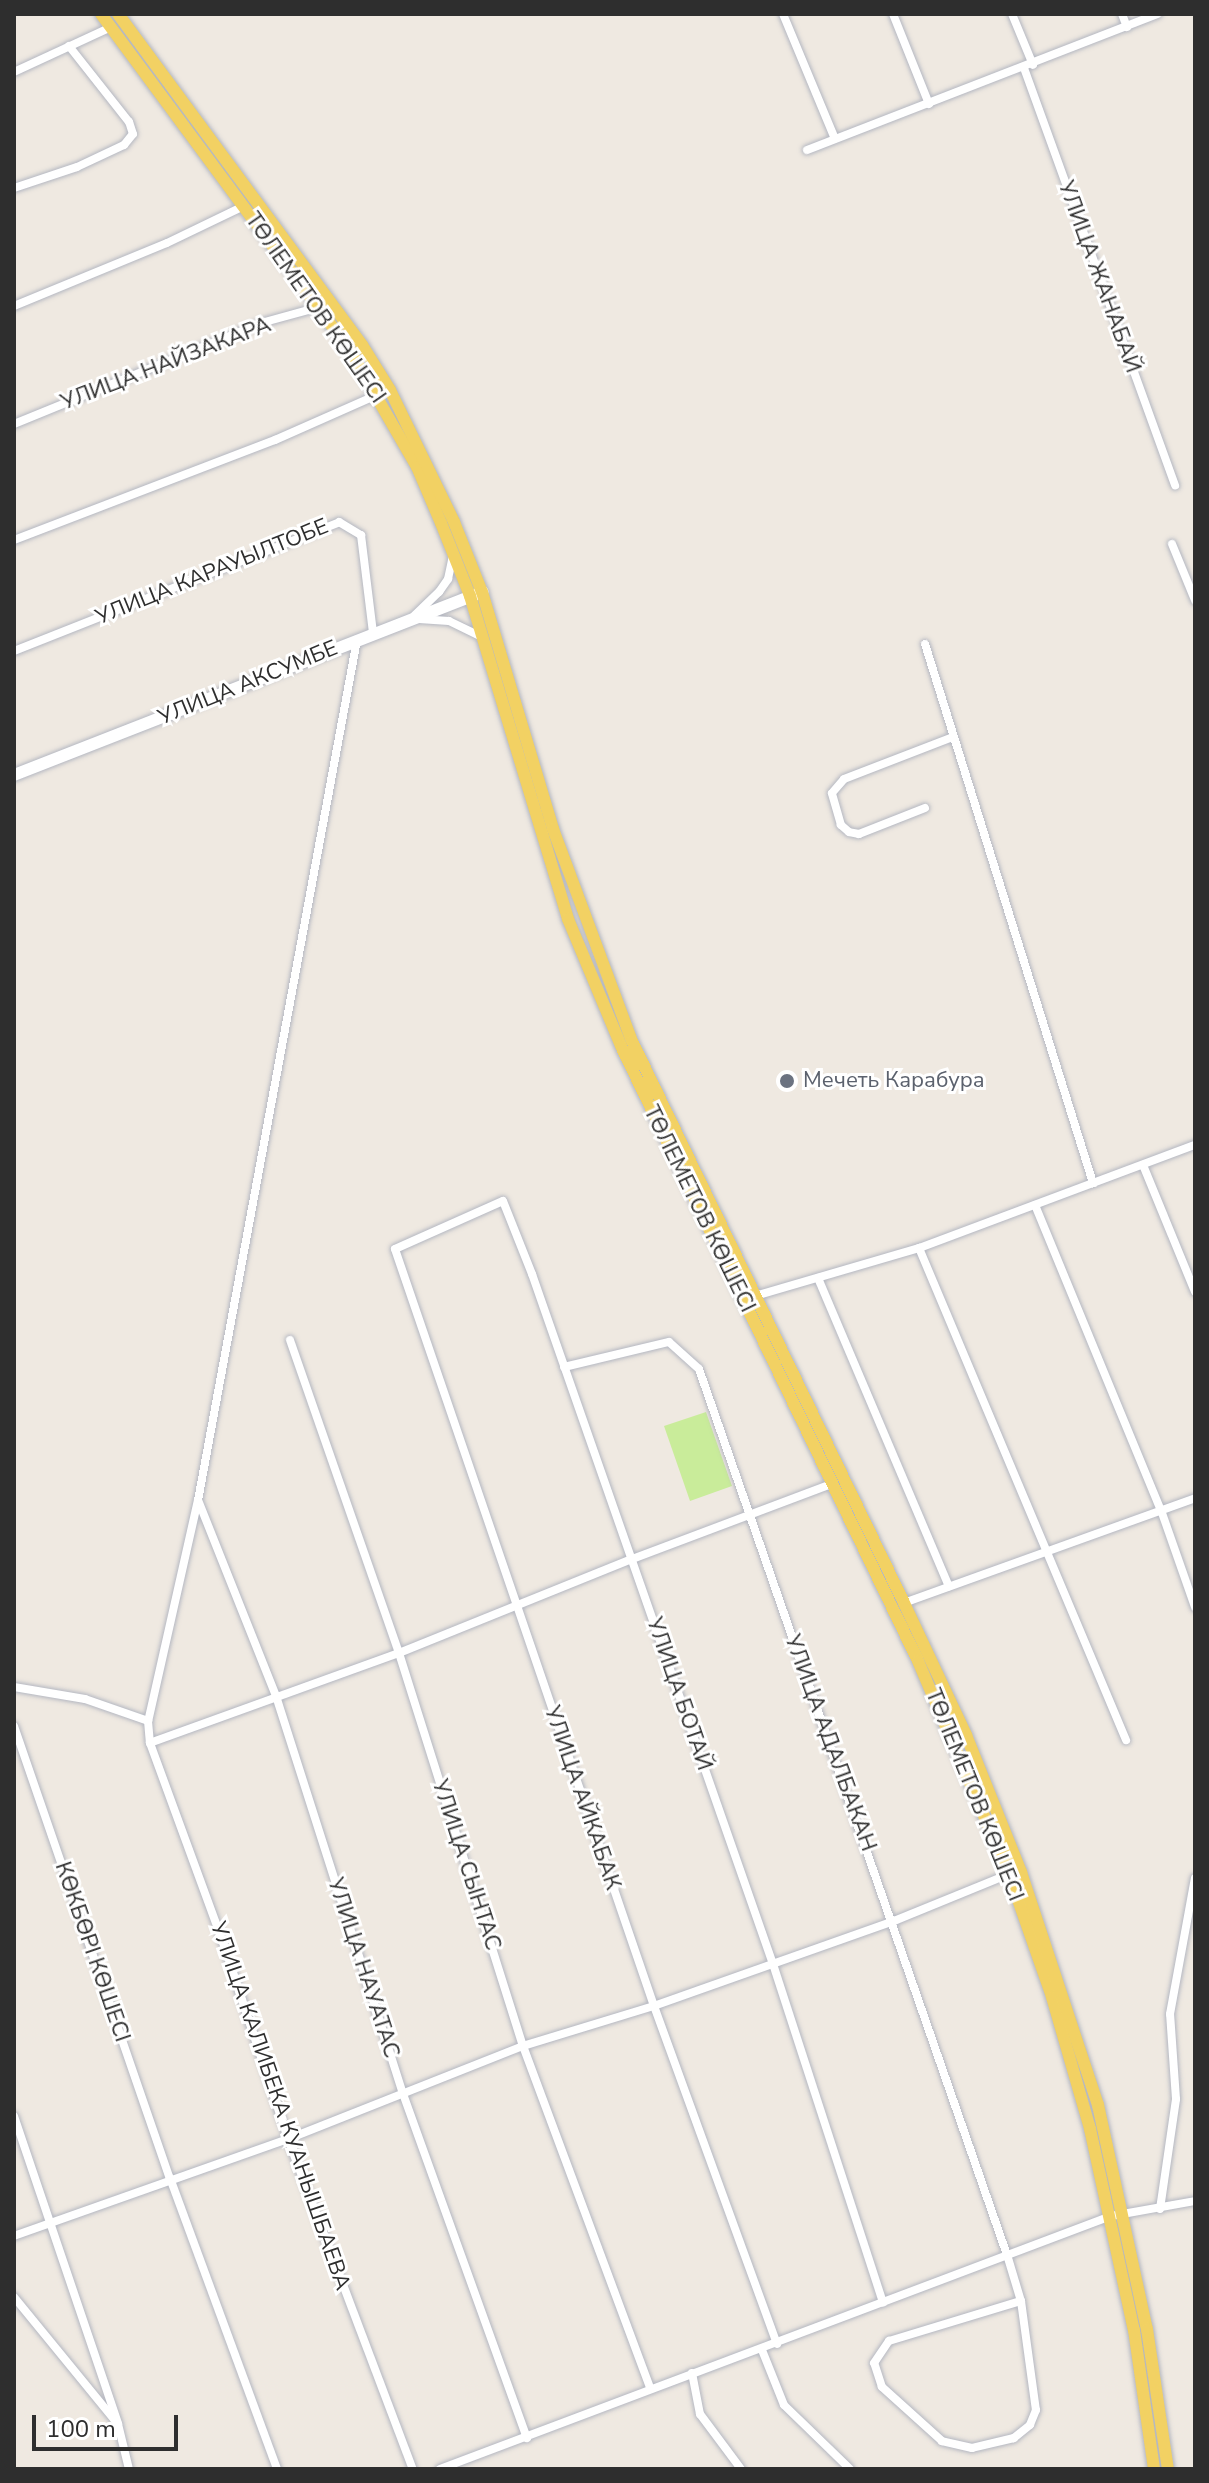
<!DOCTYPE html>
<meta charset="utf-8">
<style>
body{margin:0}
#map{position:relative;width:1209px;height:2483px;overflow:hidden;background:#efe9e1;font-family:"Nunito Sans",sans-serif}
div>[style]{position:absolute}
[style*='--x']{left:calc(var(--x)*1px);top:calc(var(--y)*1px);width:calc(var(--w)*1px);rotate:calc(var(--a)*1deg)}
.pitch>*{inset:0;background:#c9ec9a}
.roads{filter:drop-shadow(0 0 2px #b4b7c1) drop-shadow(0 0 2px #b4b7c1)}
.street>*{height:8px;margin:-4px;padding:0 4px;transform-origin:4px;border-radius:4px;background:#fff}
.secondary>*{height:12px;margin:-6px;padding:0 6px;transform-origin:6px;border-radius:6px;background:#fff}
.primary>*{height:12px;margin:-6px;padding:0 6px;transform-origin:6px;border-radius:6px;background:#f2d163}
.dots>*{width:22px;height:22px;translate:-50% -50%;box-sizing:border-box;border:4px solid #fff;border-radius:50%}
span{translate:-50% -50%;white-space:nowrap;text-align:center;line-height:1.15;-webkit-text-stroke:6px #fff;paint-order:stroke}
.street-label{font-size:22px;color:#2e2e2e}
.worship-label{font-size:22px;color:#5b616d}
.left{translate:0 -50%;text-align:left}
.frame{position:absolute;inset:0;border:16px solid #2e2e2e;pointer-events:none}
.scale{position:absolute;left:32px;top:2415px;width:146px;height:36px;box-sizing:border-box;border:4px solid #2e2e2e;border-top:0;padding-left:10px;font-size:24px;line-height:28px;white-space:nowrap;color:#2e2e2e;-webkit-text-stroke:6px #fff;paint-order:stroke}
</style>
<div id="map">
<div class="pitch">
<div style="clip-path:polygon(706px 1412px,732px 1486px,690px 1501px,664px 1426px)"></div>
</div>
<div class="roads">
<div class="street">
<div style="--x:783;--y:14;--w:135;--a:67.4"></div>
<div style="--x:893;--y:14;--w:97;--a:68.2"></div>
<div style="--x:1012;--y:14;--w:55;--a:67.6"></div>
<div style="--x:1122;--y:14;--w:14;--a:69"></div>
<div style="--x:1024;--y:68;--w:444;--a:70.1"></div>
<div style="--x:14;--y:72;--w:107;--a:-24.9"></div>
<div style="--x:807;--y:150;--w:376;--a:-21.2"></div>
<div style="--x:14;--y:188;--w:66;--a:-18.4"></div>
<div style="--x:77;--y:167;--w:52;--a:-25.1"></div>
<div style="--x:124;--y:145;--w:14;--a:-51"></div>
<div style="--x:133;--y:134;--w:13;--a:-108"></div>
<div style="--x:129;--y:122;--w:97;--a:-128.3"></div>
<div style="--x:14;--y:306;--w:165;--a:-22.4"></div>
<div style="--x:167;--y:243;--w:85;--a:-25.7"></div>
<div style="--x:14;--y:424;--w:267;--a:-22.2"></div>
<div style="--x:261;--y:323;--w:60;--a:-15.4"></div>
<div style="--x:14;--y:540;--w:280;--a:-21"></div>
<div style="--x:275;--y:440;--w:111;--a:-23.8"></div>
<div style="--x:1172;--y:544;--w:61;--a:67.7"></div>
<div style="--x:414;--y:616;--w:35;--a:-44"></div>
<div style="--x:439;--y:592;--w:16;--a:-55"></div>
<div style="--x:448;--y:579;--w:25;--a:-78"></div>
<div style="--x:419;--y:619;--w:30;--a:4"></div>
<div style="--x:449;--y:621;--w:37;--a:26"></div>
<div style="--x:357;--y:640;--w:875;--a:100.47"></div>
<div style="--x:198;--y:1500;--w:227;--a:102.7"></div>
<div style="--x:148;--y:1721;--w:22;--a:85"></div>
<div style="--x:150;--y:1743;--w:215;--a:69.9"></div>
<div style="--x:224;--y:1945;--w:204;--a:71.7"></div>
<div style="--x:288;--y:2139;--w:353;--a:69.3"></div>
<div style="--x:925;--y:644;--w:565;--a:72.69"></div>
<div style="--x:14;--y:651;--w:350;--a:-21.6"></div>
<div style="--x:339;--y:522;--w:26;--a:31"></div>
<div style="--x:361;--y:535;--w:99;--a:83"></div>
<div style="--x:925;--y:808;--w:71;--a:158.5"></div>
<div style="--x:859;--y:834;--w:10;--a:-169"></div>
<div style="--x:849;--y:832;--w:11;--a:-139"></div>
<div style="--x:841;--y:825;--w:33;--a:-106"></div>
<div style="--x:832;--y:793;--w:18;--a:-49"></div>
<div style="--x:844;--y:779;--w:117;--a:-21.1"></div>
<div style="--x:1143;--y:1165;--w:137;--a:67.7"></div>
<div style="--x:1035;--y:1205;--w:330;--a:67.6"></div>
<div style="--x:1161;--y:1510;--w:103;--a:70.7"></div>
<div style="--x:919;--y:1248;--w:534;--a:67.18"></div>
<div style="--x:818;--y:1278;--w:335;--a:67"></div>
<div style="--x:755;--y:1296;--w:171;--a:-16.3"></div>
<div style="--x:919;--y:1248;--w:295;--a:-20.5"></div>
<div style="--x:290;--y:1340;--w:331;--a:70.8"></div>
<div style="--x:399;--y:1653;--w:412;--a:72.5"></div>
<div style="--x:523;--y:2046;--w:364;--a:69.6"></div>
<div style="--x:564;--y:1367;--w:108;--a:-13.4"></div>
<div style="--x:669;--y:1342;--w:40;--a:42"></div>
<div style="--x:699;--y:1369;--w:941;--a:70.83"></div>
<div style="--x:1008;--y:2258;--w:45;--a:73.2"></div>
<div style="--x:1021;--y:2301;--w:110;--a:82.2"></div>
<div style="--x:1036;--y:2410;--w:16;--a:112"></div>
<div style="--x:1030;--y:2425;--w:21;--a:141"></div>
<div style="--x:1014;--y:2438;--w:43;--a:166.6"></div>
<div style="--x:972;--y:2448;--w:31;--a:-167"></div>
<div style="--x:942;--y:2441;--w:81;--a:-138"></div>
<div style="--x:882;--y:2387;--w:25;--a:-108"></div>
<div style="--x:874;--y:2363;--w:27;--a:-56"></div>
<div style="--x:889;--y:2341;--w:138;--a:-16.9"></div>
<div style="--x:198;--y:1500;--w:211;--a:68.3"></div>
<div style="--x:276;--y:1696;--w:415;--a:72.3"></div>
<div style="--x:402;--y:2091;--w:369;--a:70.2"></div>
<div style="--x:904;--y:1603;--w:309;--a:-19.8"></div>
<div style="--x:14;--y:1687;--w:72;--a:9.6"></div>
<div style="--x:85;--y:1699;--w:67;--a:19.2"></div>
<div style="--x:14;--y:1726;--w:478;--a:71"></div>
<div style="--x:170;--y:2178;--w:310;--a:69.8"></div>
<div style="--x:150;--y:1743;--w:265;--a:-19.9"></div>
<div style="--x:399;--y:1653;--w:251;--a:-22"></div>
<div style="--x:632;--y:1559;--w:214;--a:-20.6"></div>
<div style="--x:14;--y:2116;--w:325;--a:71.3"></div>
<div style="--x:1160;--y:2209;--w:111;--a:-81.7"></div>
<div style="--x:1176;--y:2099;--w:85;--a:-94"></div>
<div style="--x:1170;--y:2014;--w:138;--a:-79.6"></div>
<div style="--x:14;--y:2236;--w:291;--a:-19.5"></div>
<div style="--x:288;--y:2139;--w:253;--a:-21.6"></div>
<div style="--x:523;--y:2046;--w:137;--a:-17"></div>
<div style="--x:654;--y:2006;--w:255;--a:-19.5"></div>
<div style="--x:894;--y:1921;--w:124;--a:-22.2"></div>
<div style="--x:14;--y:2297;--w:164;--a:50.7"></div>
<div style="--x:118;--y:2424;--w:46;--a:76.3"></div>
<div style="--x:777;--y:2344;--w:360;--a:-110"></div>
<div style="--x:654;--y:2006;--w:800;--a:-108.89"></div>
<div style="--x:395;--y:1249;--w:118;--a:-24"></div>
<div style="--x:503;--y:1201;--w:79;--a:68.3"></div>
<div style="--x:532;--y:1274;--w:731;--a:70.75"></div>
<div style="--x:773;--y:1964;--w:356;--a:72"></div>
<div style="--x:762;--y:2350;--w:59;--a:68.2"></div>
<div style="--x:784;--y:2405;--w:92;--a:44.1"></div>
<div style="--x:692;--y:2373;--w:42;--a:79"></div>
<div style="--x:700;--y:2414;--w:69;--a:53.3"></div>
<div style="--x:440;--y:2469;--w:717;--a:-20.66"></div>
<div style="--x:1111;--y:2216;--w:85;--a:-10.1"></div>
</div>
<div class="secondary">
<div style="--x:14;--y:775;--w:503;--a:-21.36"></div>
</div>
<div class="primary">
<div style="--x:101;--y:14;--w:419;--a:53.5"></div>
<div style="--x:350;--y:351;--w:134;--a:60"></div>
<div style="--x:417;--y:467;--w:61;--a:66.8"></div>
<div style="--x:441;--y:523;--w:79;--a:68.3"></div>
<div style="--x:470;--y:596;--w:338;--a:73.1"></div>
<div style="--x:568;--y:919;--w:138;--a:67.3"></div>
<div style="--x:621;--y:1046;--w:683;--a:64.22"></div>
<div style="--x:918;--y:1661;--w:232;--a:66.9"></div>
<div style="--x:1009;--y:1874;--w:130;--a:70.7"></div>
<div style="--x:1052;--y:1997;--w:137;--a:73.9"></div>
<div style="--x:1090;--y:2129;--w:206;--a:77.7"></div>
<div style="--x:1134;--y:2330;--w:140;--a:81.8"></div>
<div style="--x:118;--y:14;--w:411;--a:53.6"></div>
<div style="--x:362;--y:345;--w:53;--a:58.1"></div>
<div style="--x:390;--y:390;--w:147;--a:64.1"></div>
<div style="--x:454;--y:522;--w:75;--a:68.2"></div>
<div style="--x:482;--y:592;--w:247;--a:73.3"></div>
<div style="--x:553;--y:829;--w:226;--a:69.6"></div>
<div style="--x:632;--y:1041;--w:624;--a:64.17"></div>
<div style="--x:904;--y:1603;--w:146;--a:64.8"></div>
<div style="--x:966;--y:1735;--w:148;--a:68.1"></div>
<div style="--x:1021;--y:1872;--w:245;--a:71.7"></div>
<div style="--x:1098;--y:2105;--w:229;--a:77.7"></div>
<div style="--x:1147;--y:2329;--w:142;--a:81.5"></div>
</div>
</div>
<div class="dots">
<div style="left:787px;top:1081px;background:#6b7280"></div>
</div>
<div class="street-label">
<span style="left:1099px;top:277px;rotate:70deg">УЛИЦА ЖАНАБАЙ</span>
<span style="left:315px;top:308px;rotate:55deg">ТӨЛЕМЕТОВ КӨШЕСІ</span>
<span style="left:166px;top:364px;rotate:-21deg">УЛИЦА НАЙЗАКАРА</span>
<span style="left:212px;top:572px;rotate:-22deg">УЛИЦА КАРАУЫЛТОБЕ</span>
<span style="left:248px;top:683px;rotate:-22deg">УЛИЦА АКСУМБЕ</span>
<span style="left:699px;top:1209px;rotate:64deg">ТӨЛЕМЕТОВ КӨШЕСІ</span>
<span style="left:679px;top:1694px;rotate:71deg">УЛИЦА БОТАЙ</span>
<span style="left:830px;top:1743px;rotate:70deg">УЛИЦА АДАЛБАКАН</span>
<span style="left:974px;top:1795px;rotate:68deg">ТӨЛЕМЕТОВ КӨШЕСІ</span>
<span style="left:582px;top:1798px;rotate:71deg">УЛИЦА АЙКАБАК</span>
<span style="left:466px;top:1865px;rotate:72deg">УЛИЦА СЫНТАС</span>
<span style="left:92px;top:1952px;rotate:71deg">КӨКБӨРІ КӨШЕСІ</span>
<span style="left:363px;top:1968px;rotate:72deg">УЛИЦА НАУАТАС</span>
<span style="left:280px;top:2106px;rotate:71deg">УЛИЦА КАЛИБЕКА КУАНЫШБАЕВА</span>
</div>
<div class="worship-label">
<span class="left" style="left:803px;top:1081px">Мечеть Карабура</span>
</div>
<div class="frame"></div>
<div class="scale">100 m</div>
</div>
